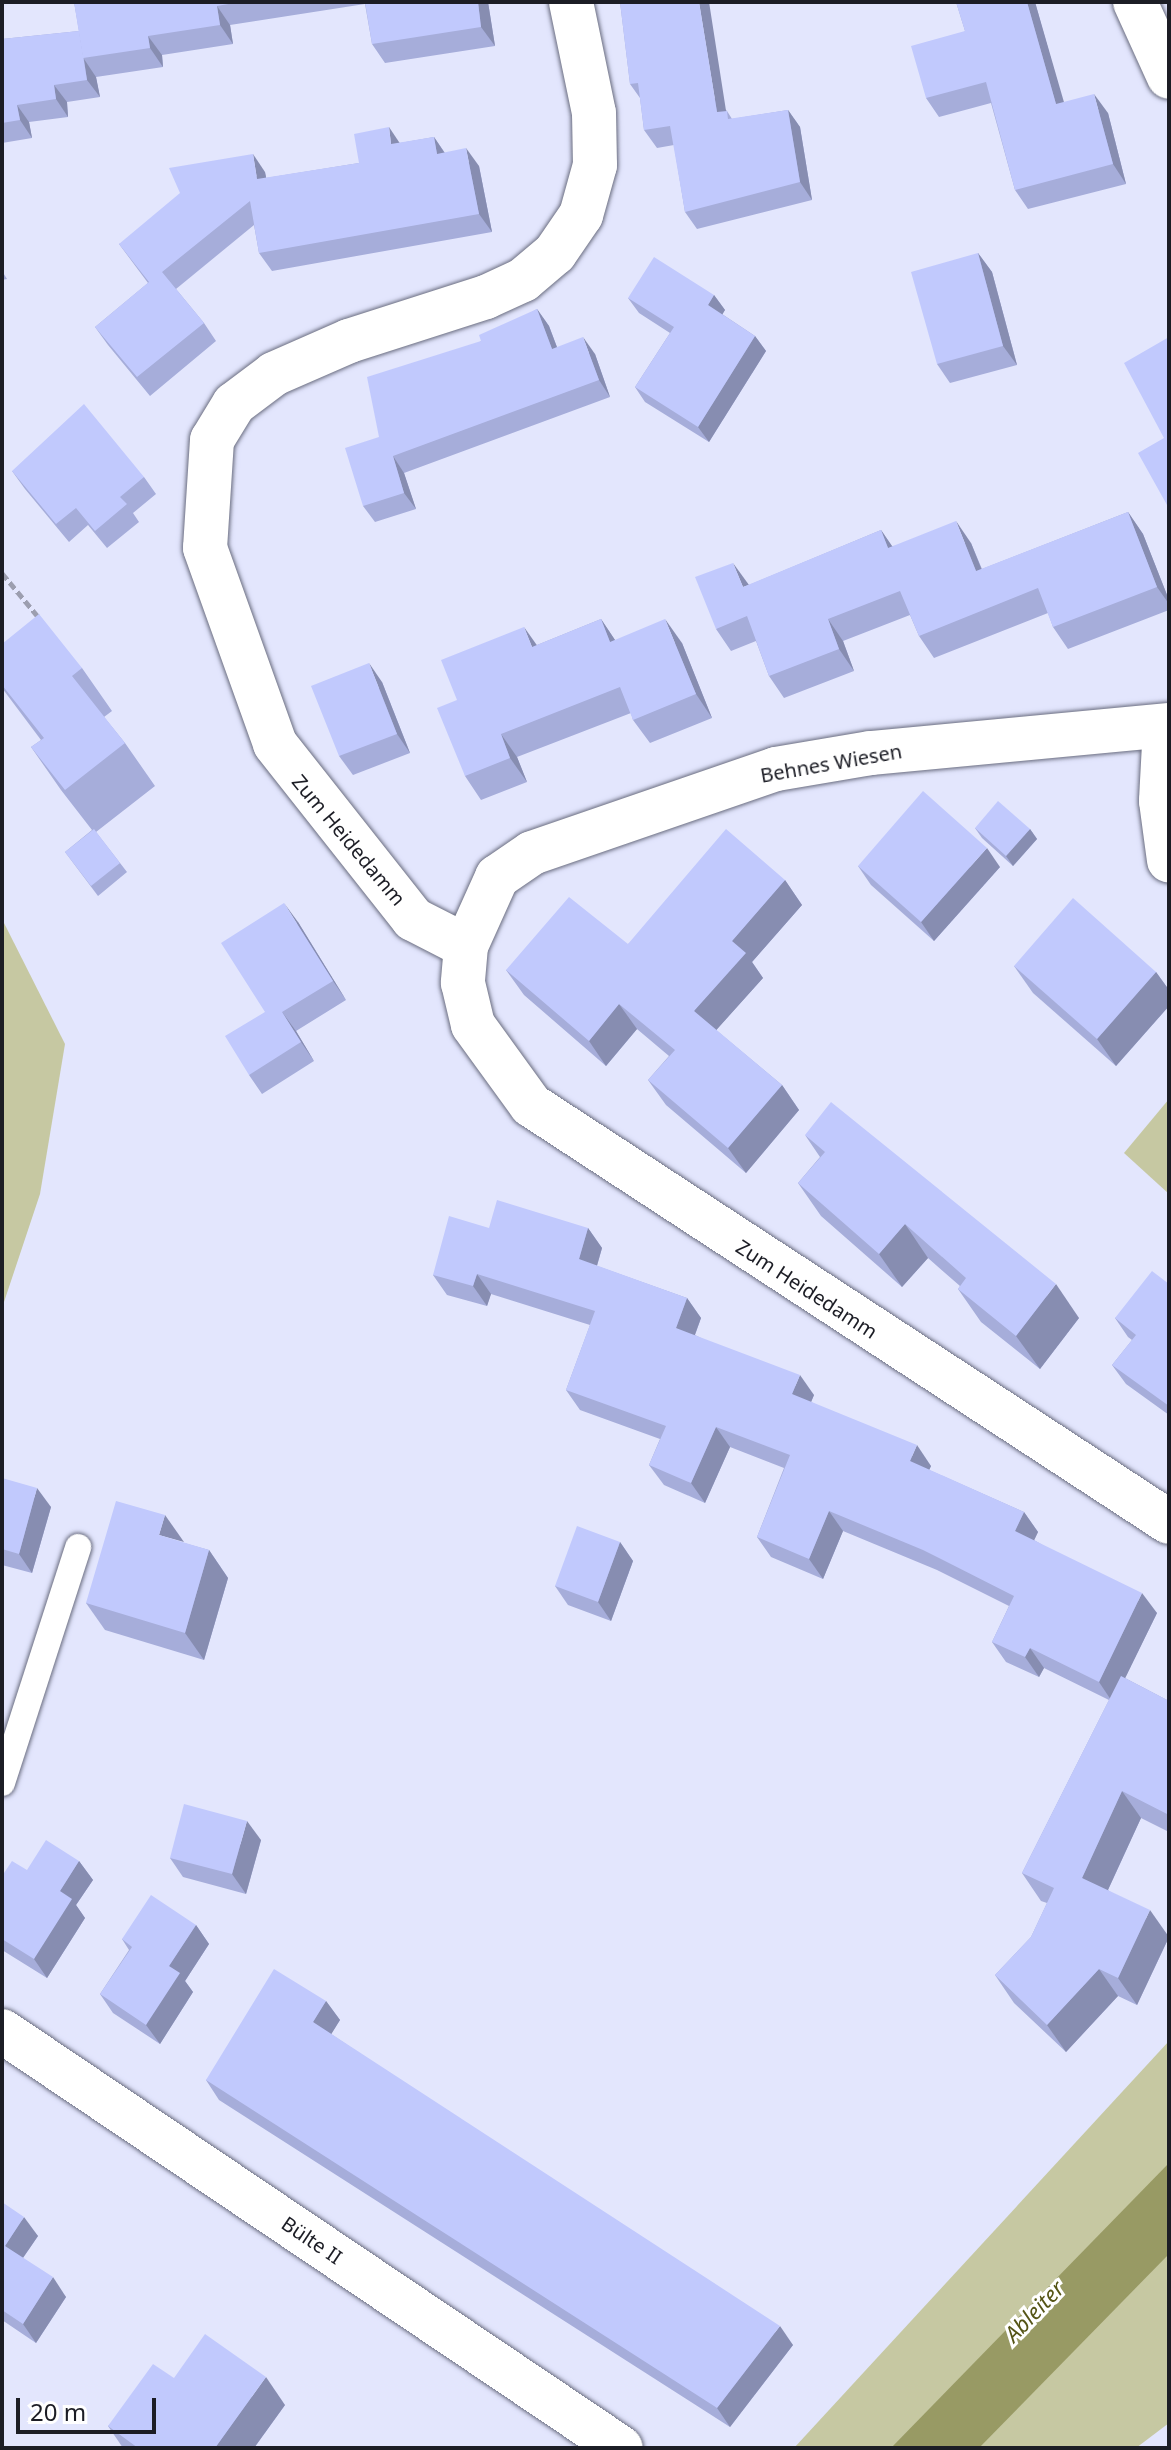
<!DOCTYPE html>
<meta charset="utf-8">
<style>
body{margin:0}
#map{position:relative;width:1171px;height:2450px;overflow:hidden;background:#e3e6fd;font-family:"Noto Sans",sans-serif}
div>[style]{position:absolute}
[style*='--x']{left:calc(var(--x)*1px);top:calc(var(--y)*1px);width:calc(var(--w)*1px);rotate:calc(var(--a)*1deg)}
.green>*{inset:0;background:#c6c8a2}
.water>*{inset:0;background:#989a64}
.path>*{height:5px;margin-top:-2.5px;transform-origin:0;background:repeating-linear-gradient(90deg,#9c9eaf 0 8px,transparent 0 12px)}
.roads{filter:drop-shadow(0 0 2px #6a6d80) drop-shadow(0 0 2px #6a6d80)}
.lane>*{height:26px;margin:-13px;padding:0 13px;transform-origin:13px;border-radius:13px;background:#fff}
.street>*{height:44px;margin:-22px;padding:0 22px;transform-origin:22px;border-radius:22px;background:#fff}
.wall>*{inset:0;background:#a6adda}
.shaded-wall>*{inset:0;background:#878db1}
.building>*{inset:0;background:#c1c9fd}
span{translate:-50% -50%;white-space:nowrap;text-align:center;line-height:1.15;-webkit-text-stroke:6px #fff;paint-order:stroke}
.street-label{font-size:20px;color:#1c1d25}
.water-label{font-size:22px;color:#555516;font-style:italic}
.frame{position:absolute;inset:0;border:4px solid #1c1d25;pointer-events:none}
.scale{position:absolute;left:16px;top:2398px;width:140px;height:36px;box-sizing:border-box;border:4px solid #1c1d25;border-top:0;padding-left:10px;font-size:24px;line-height:28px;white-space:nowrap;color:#1c1d25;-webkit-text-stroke:6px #fff;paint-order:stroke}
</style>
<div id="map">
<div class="green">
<div style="clip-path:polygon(2px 919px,65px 1044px,40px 1194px,2px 1308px)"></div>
<div style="clip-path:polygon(1169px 1099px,1169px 1194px,1124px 1153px)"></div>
<div style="clip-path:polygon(1169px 2041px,1169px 2423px,1136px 2448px,794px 2448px)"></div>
</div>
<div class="water">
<div style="clip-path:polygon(1169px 2163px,1169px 2254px,979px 2448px,891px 2448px)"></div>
</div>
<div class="path">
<div style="--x:2;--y:573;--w:60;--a:50.4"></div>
</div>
<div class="roads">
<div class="lane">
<div style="--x:2;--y:1783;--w:248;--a:-72.1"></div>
</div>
<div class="street">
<div style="--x:571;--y:2;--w:113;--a:78.3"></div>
<div style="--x:594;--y:113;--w:52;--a:88.9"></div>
<div style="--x:595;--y:165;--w:52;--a:105.6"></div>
<div style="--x:581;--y:215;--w:46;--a:124.4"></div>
<div style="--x:555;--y:253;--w:42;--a:139.8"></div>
<div style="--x:523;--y:280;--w:41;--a:155.3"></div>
<div style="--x:486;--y:297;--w:144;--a:162.2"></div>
<div style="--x:349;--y:341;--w:82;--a:156.3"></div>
<div style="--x:274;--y:374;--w:50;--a:143.1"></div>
<div style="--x:234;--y:404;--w:42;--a:121.4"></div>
<div style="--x:212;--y:440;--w:108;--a:93.7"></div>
<div style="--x:205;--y:548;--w:208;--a:70.3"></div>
<div style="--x:275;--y:744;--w:223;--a:51.7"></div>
<div style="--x:413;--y:919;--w:59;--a:27"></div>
<div style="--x:466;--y:946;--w:37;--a:95"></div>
<div style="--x:463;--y:983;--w:43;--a:76.6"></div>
<div style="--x:473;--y:1025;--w:99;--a:54.1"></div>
<div style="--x:531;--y:1105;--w:762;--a:33.17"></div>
<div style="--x:1135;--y:2;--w:82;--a:65.6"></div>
<div style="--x:1165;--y:726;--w:75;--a:93.1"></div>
<div style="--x:1161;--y:801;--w:60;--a:82.3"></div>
<div style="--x:466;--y:946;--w:76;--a:-65.8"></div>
<div style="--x:497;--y:877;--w:42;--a:-34.4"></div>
<div style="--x:532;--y:853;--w:258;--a:-19"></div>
<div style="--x:776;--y:769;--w:96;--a:-9.6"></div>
<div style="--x:871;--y:753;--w:299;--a:-5.4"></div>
<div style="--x:2;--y:2031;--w:746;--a:33.97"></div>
</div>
</div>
<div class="wall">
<div style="clip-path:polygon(74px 2px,488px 2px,495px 46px,385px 63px,372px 44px,365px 4px,230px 25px,233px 44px,162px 55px,163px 67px,96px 77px,100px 97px,67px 102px,68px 117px,29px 122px,32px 138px,2px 143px,2px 39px,79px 31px)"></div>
<div style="clip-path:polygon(620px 2px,727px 111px,732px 119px,788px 110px,800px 127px,812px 200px,697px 229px,685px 212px,674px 145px,657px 148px,644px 130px,640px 98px,630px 84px)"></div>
<div style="clip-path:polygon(956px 2px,1035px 2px,1063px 102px,1108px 113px,1126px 184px,1028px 209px,1015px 190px,991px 103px,939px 117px,926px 98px,965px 31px)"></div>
<div style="clip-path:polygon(434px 137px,445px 153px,479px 166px,492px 232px,272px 271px,259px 253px,254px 225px,176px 289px,204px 323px,216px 341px,150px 396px,108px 345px,95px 327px,148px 283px,119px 244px,265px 172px,266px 178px,359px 163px,400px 143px)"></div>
<div style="clip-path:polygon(978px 253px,992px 272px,1017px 365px,950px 383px,937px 364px)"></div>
<div style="clip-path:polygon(2px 271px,7px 279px,2px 280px)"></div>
<div style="clip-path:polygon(714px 295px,725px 310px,722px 314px,755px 336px,766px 351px,709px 442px,645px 402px,635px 387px,670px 333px,639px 313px,628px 298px)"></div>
<div style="clip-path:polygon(537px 309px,549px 326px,557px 347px,595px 354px,610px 397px,404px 473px,416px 509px,375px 522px,363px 506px,379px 437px,481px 341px)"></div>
<div style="clip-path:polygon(12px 471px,144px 477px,156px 494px,133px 513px,139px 522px,107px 548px,88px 525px,69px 542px,25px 489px)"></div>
<div style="clip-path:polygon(1128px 512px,1143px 534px,1169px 600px,1169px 610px,1068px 649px,1053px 627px,1048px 613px,934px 658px,919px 636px,910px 615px,843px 641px,854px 671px,784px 698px,769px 676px,756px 641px,731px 651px,716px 629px,749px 585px,881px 530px,892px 546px,971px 543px,982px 569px)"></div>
<div style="clip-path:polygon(601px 619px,615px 640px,682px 643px,712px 718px,650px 743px,633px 720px,631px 713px,517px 757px,527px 782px,481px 800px,465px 776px,457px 700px,537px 645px)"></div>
<div style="clip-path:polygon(2px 644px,82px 668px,112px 711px,104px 717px,125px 743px,155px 786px,96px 832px,127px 872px,98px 896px,65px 852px,92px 830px,61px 790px,31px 747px,41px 740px,2px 688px)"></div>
<div style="clip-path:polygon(382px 682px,410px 753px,353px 775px,339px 756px)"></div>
<div style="clip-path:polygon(975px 828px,1030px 829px,1037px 839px,1013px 866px,982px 838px)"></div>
<div style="clip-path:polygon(858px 866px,1000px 867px,934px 941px,871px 885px)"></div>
<div style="clip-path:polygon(785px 880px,802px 905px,752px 962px,763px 978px,716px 1030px,782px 1085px,799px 1110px,746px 1173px,666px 1105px,648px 1080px,669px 1056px,637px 1029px,606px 1066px,524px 995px,506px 970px,628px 944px)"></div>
<div style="clip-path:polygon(298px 922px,346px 1000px,296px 1031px,314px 1061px,262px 1094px,249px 1075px,265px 1012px)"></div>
<div style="clip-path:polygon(1014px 966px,1156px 972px,1169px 990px,1169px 1006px,1116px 1066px,1033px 993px)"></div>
<div style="clip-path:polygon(805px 1135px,1079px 1318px,1040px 1369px,981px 1322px,958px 1289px,960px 1286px,928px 1258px,902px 1287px,821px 1216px,798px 1183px,820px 1157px)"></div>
<div style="clip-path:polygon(489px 1228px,588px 1228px,602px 1248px,597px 1266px,687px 1298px,701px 1318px,695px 1335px,814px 1395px,811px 1402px,931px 1466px,929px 1470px,1024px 1512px,1038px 1532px,1034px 1540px,1157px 1613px,1125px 1678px,1169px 1701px,1169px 1832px,1141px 1818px,1108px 1890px,1169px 1937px,1137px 2005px,1118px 1996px,1066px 2052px,1014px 2003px,995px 1975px,1031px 1937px,1047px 1903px,1041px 1901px,1022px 1873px,1109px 1700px,1044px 1668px,1039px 1677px,1006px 1662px,992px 1642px,1009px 1606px,937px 1570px,843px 1531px,823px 1579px,771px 1557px,757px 1537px,784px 1468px,730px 1447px,705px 1503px,664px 1485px,649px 1465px,660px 1439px,580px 1410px,566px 1390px,590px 1325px,491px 1294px,487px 1306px,447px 1295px,433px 1275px)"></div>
<div style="clip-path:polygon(1169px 1284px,1169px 1415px,1126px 1384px,1112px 1365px,1132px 1340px,1128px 1337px,1115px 1318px)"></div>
<div style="clip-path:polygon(2px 1478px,51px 1507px,32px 1573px,2px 1565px)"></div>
<div style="clip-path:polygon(620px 1542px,633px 1561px,611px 1621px,568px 1605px,555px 1586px)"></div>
<div style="clip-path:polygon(184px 1543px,209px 1550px,228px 1578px,204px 1660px,105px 1630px,86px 1603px)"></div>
<div style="clip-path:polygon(261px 1840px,246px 1894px,183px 1877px,170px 1858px)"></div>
<div style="clip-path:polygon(79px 1861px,93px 1880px,76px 1905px,85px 1918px,47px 1978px,2px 1950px,2px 1876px)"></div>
<div style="clip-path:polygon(196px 1925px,209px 1944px,185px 1981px,193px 1992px,160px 2044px,113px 2013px,100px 1994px,129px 1950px,122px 1939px)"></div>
<div style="clip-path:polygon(326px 2001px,340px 2020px,331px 2034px,793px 2345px,730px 2427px,219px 2100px,206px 2080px)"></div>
<div style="clip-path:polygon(2px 2202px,38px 2236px,23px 2258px,66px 2297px,36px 2343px,2px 2320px)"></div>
<div style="clip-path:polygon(174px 2378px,285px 2405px,254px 2448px,123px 2448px,108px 2426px)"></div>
</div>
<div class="shaded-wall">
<div style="clip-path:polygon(478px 2px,488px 2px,495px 46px,481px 27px)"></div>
<div style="clip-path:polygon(699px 2px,709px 2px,729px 130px,717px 112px)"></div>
<div style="clip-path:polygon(1027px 2px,1035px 2px,1070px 123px,1056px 104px)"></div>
<div style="clip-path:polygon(217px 6px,230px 25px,233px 44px,220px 25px)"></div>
<div style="clip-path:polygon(148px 36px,162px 55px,163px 67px,150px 48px)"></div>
<div style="clip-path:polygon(84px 59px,96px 77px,100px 97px,87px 80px)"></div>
<div style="clip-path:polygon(54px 85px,67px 102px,68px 117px,56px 99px)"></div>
<div style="clip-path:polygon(1094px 94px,1108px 113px,1126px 184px,1113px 164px)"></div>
<div style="clip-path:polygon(17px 105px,29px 122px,32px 138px,20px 120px)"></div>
<div style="clip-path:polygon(788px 110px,800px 127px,812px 200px,800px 182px)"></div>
<div style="clip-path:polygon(389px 127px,401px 145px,391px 144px)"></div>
<div style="clip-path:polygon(434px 137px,446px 155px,437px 154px)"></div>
<div style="clip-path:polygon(466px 148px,479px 166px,492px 232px,479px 214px)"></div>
<div style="clip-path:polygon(253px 154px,265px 172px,270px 197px,257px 179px)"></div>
<div style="clip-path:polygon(978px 253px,992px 272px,1017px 365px,1003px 346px)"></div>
<div style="clip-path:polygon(714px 295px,725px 310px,719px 320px,708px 305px)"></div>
<div style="clip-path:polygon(537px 309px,549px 326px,564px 366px,552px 349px)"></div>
<div style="clip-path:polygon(755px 336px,766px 351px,709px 442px,698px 427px)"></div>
<div style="clip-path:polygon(583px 337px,595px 354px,610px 397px,599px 380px)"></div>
<div style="clip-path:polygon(393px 456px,404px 473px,416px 509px,404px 493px)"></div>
<div style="clip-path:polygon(1128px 512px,1143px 534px,1169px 600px,1169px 604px,1157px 587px)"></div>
<div style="clip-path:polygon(956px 521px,971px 543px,991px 593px,976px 571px)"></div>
<div style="clip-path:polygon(881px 530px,896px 552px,888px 548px)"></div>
<div style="clip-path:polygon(733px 563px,749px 585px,743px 587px)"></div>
<div style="clip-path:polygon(601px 619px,617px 643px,610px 642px)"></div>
<div style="clip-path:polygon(665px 619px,682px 643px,712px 718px,696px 694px)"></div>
<div style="clip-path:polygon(828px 619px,843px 641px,854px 671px,839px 649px)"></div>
<div style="clip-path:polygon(524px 627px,541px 651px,532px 647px)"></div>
<div style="clip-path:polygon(369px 663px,382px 682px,410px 753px,397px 734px)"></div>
<div style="clip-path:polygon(501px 734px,517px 757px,527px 782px,510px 758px)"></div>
<div style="clip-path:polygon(1030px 829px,1037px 839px,1013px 866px,1006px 856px)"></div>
<div style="clip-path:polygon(987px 848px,1000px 867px,934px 941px,921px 922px)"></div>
<div style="clip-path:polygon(785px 880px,802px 905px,752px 962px,763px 978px,711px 1036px,694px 1011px,732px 941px)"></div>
<div style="clip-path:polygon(284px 903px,298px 922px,346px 1000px,333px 981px)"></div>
<div style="clip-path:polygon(1156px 972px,1169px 990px,1169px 1006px,1116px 1066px,1097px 1039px)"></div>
<div style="clip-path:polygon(619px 1004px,637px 1029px,606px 1066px,589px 1041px)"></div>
<div style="clip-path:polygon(282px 1012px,296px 1031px,314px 1061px,301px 1042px)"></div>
<div style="clip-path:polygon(782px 1085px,799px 1110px,746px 1173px,728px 1148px)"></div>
<div style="clip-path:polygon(905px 1224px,928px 1258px,902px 1287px,879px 1254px)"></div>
<div style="clip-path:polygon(588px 1228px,602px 1248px,593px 1279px,579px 1259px)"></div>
<div style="clip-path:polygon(477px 1274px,491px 1294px,487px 1306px,473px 1286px)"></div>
<div style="clip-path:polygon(1056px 1284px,1079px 1318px,1040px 1369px,1016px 1336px)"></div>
<div style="clip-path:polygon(687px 1298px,701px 1318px,690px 1348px,676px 1328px)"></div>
<div style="clip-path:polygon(800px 1375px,814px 1395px,806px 1414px,792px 1394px)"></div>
<div style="clip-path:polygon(716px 1427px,730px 1447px,705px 1503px,691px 1483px)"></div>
<div style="clip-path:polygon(917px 1445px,931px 1466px,924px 1481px,910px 1461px)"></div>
<div style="clip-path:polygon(37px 1488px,51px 1507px,32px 1573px,19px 1554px)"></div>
<div style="clip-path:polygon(829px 1511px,843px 1531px,823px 1579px,809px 1559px)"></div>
<div style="clip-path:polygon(1024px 1512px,1038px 1532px,1029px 1551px,1015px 1531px)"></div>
<div style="clip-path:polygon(165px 1515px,184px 1542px,159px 1535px)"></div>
<div style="clip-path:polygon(620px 1542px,633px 1561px,611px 1621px,598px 1602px)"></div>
<div style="clip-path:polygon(209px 1550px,228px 1578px,204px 1660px,185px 1633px)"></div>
<div style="clip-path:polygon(1142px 1593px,1157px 1613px,1113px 1703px,1099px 1682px)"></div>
<div style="clip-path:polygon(1030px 1648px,1044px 1668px,1039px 1677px,1025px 1657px)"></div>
<div style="clip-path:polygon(1122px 1791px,1141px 1818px,1101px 1905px,1082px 1878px)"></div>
<div style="clip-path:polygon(247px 1821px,261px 1840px,246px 1894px,232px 1874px)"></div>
<div style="clip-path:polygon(79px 1861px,93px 1880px,76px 1905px,85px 1918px,47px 1978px,34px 1959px,60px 1891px)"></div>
<div style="clip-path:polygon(1150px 1910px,1169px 1937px,1137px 2005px,1118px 1978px)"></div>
<div style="clip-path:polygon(196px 1925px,209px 1944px,185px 1981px,193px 1992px,160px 2044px,146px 2025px,169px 1966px)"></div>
<div style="clip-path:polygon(1099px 1969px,1118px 1996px,1066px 2052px,1047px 2025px)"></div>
<div style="clip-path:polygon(326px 2001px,340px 2020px,327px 2041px,313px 2022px)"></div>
<div style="clip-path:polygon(24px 2217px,38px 2236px,18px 2265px,5px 2246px)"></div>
<div style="clip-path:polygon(53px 2277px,66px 2297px,36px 2343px,23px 2324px)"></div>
<div style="clip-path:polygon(780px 2326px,793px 2345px,730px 2427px,717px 2408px)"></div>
<div style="clip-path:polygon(266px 2377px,285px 2405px,254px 2448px,215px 2448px)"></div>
</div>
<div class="building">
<div style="clip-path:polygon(74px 2px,240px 2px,217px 6px,220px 25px,148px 36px,150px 48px,83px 58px)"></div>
<div style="clip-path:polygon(365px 2px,478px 2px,481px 27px,372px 44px)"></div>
<div style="clip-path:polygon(620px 2px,699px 2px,717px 112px,727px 111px,728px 119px,788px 110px,800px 182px,685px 212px,670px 126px,644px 130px,638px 83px,630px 84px)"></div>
<div style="clip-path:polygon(956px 2px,1027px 2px,1056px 104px,1094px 94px,1113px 164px,1015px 190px,986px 82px,926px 98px,911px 46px,965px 31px)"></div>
<div style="clip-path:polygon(79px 31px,87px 80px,54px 85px,56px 99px,17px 105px,20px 120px,2px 123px,2px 39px)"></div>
<div style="clip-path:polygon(389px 127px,391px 144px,434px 137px,437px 154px,466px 148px,479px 214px,259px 253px,250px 201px,162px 272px,204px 323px,137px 377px,95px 327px,149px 282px,119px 244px,180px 193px,169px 168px,253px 154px,257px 179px,359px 163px,354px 134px)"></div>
<div style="clip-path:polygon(978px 253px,1003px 346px,937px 364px,911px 272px)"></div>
<div style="clip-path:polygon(654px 257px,714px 295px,708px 305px,755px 336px,698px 427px,635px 387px,674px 327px,628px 298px)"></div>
<div style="clip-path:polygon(537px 309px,552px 349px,583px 337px,599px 380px,393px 456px,404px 493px,363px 506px,345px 448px,379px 437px,367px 377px,481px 341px,479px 335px)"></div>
<div style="clip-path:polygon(1169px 337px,1169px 504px,1167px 505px,1138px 453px,1164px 438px,1124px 363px)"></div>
<div style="clip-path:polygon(84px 404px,144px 477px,120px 497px,127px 504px,95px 531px,76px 508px,56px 524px,12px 471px)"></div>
<div style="clip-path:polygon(1128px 512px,1157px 587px,1053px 627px,1038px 588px,919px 636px,900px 591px,828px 619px,839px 649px,769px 676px,747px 616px,716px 629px,695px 577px,733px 563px,743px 587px,881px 530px,888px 548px,956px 521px,976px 571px)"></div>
<div style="clip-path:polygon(39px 614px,82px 668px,72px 676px,125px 743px,65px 790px,31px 747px,44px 738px,2px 685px,2px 644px)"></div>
<div style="clip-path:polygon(601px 619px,610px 642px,665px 619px,696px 694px,633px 720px,620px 687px,501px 734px,510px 758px,465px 776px,437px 708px,457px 700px,441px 660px,524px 627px,532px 647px)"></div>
<div style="clip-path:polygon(369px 663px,397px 734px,339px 756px,311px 686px)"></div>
<div style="clip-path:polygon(923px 791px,987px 848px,921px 922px,858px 866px)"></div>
<div style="clip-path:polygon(998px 801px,1030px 829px,1006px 856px,975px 828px)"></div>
<div style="clip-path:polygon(94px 829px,120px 863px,91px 886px,65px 852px)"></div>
<div style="clip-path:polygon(726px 829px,785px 880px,732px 941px,746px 953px,694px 1011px,782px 1085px,728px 1148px,648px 1080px,675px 1050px,619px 1004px,589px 1041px,506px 970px,569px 897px,628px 944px)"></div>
<div style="clip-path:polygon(1073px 898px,1156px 972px,1097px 1039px,1014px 966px)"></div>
<div style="clip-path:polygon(284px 903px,333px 981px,282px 1012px,301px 1042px,249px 1075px,225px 1036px,265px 1012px,221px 943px)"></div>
<div style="clip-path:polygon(831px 1102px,1056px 1284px,1016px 1336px,958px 1289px,966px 1278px,905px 1224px,879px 1254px,798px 1183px,825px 1152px,805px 1135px)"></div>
<div style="clip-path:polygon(497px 1200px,588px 1228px,579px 1259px,687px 1298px,676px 1328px,800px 1375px,792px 1394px,917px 1445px,910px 1461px,1024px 1512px,1015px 1531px,1142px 1593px,1099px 1682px,1030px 1648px,1025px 1657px,992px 1642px,1014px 1596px,923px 1550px,829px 1511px,809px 1559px,757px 1537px,790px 1455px,716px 1427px,691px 1483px,649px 1465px,666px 1426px,566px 1390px,595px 1311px,477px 1274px,473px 1286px,433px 1275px,449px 1216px,489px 1228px)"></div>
<div style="clip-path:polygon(1152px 1271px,1169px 1284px,1169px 1406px,1112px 1365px,1136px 1335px,1115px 1318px)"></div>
<div style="clip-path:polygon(2px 1478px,37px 1488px,19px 1554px,2px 1549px)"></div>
<div style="clip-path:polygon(116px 1501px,165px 1515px,159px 1535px,209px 1550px,185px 1633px,86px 1603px)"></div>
<div style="clip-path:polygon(577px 1526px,620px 1542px,598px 1602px,555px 1586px)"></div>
<div style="clip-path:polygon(1121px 1676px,1169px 1701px,1169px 1815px,1122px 1791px,1082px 1878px,1150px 1910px,1118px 1978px,1099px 1969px,1047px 2025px,995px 1975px,1031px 1937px,1054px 1888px,1022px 1873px)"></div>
<div style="clip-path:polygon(184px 1804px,247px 1821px,232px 1874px,170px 1858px)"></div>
<div style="clip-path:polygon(46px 1840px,79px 1861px,60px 1891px,72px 1899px,34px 1959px,2px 1939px,2px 1876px,12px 1861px,27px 1870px)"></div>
<div style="clip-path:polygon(151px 1895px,196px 1925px,169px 1966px,180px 1973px,146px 2025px,100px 1994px,132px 1947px,122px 1939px)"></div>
<div style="clip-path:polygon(274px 1969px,326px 2001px,313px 2022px,780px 2326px,717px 2408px,206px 2080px)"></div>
<div style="clip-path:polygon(2px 2202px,24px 2217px,5px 2246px,53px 2277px,23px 2324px,2px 2310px)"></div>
<div style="clip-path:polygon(205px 2334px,266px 2377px,215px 2448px,138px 2448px,108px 2426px,153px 2364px,174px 2378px)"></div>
</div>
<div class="street-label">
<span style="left:831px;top:763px;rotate:-10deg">Behnes Wiesen</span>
<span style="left:349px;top:840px;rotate:50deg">Zum Heidedamm</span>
<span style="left:807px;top:1289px;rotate:33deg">Zum Heidedamm</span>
<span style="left:312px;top:2240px;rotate:34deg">Bülte II</span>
</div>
<div class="water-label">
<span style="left:1034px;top:2311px;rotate:-46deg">Ableiter</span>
</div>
<div class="frame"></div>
<div class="scale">20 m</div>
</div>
